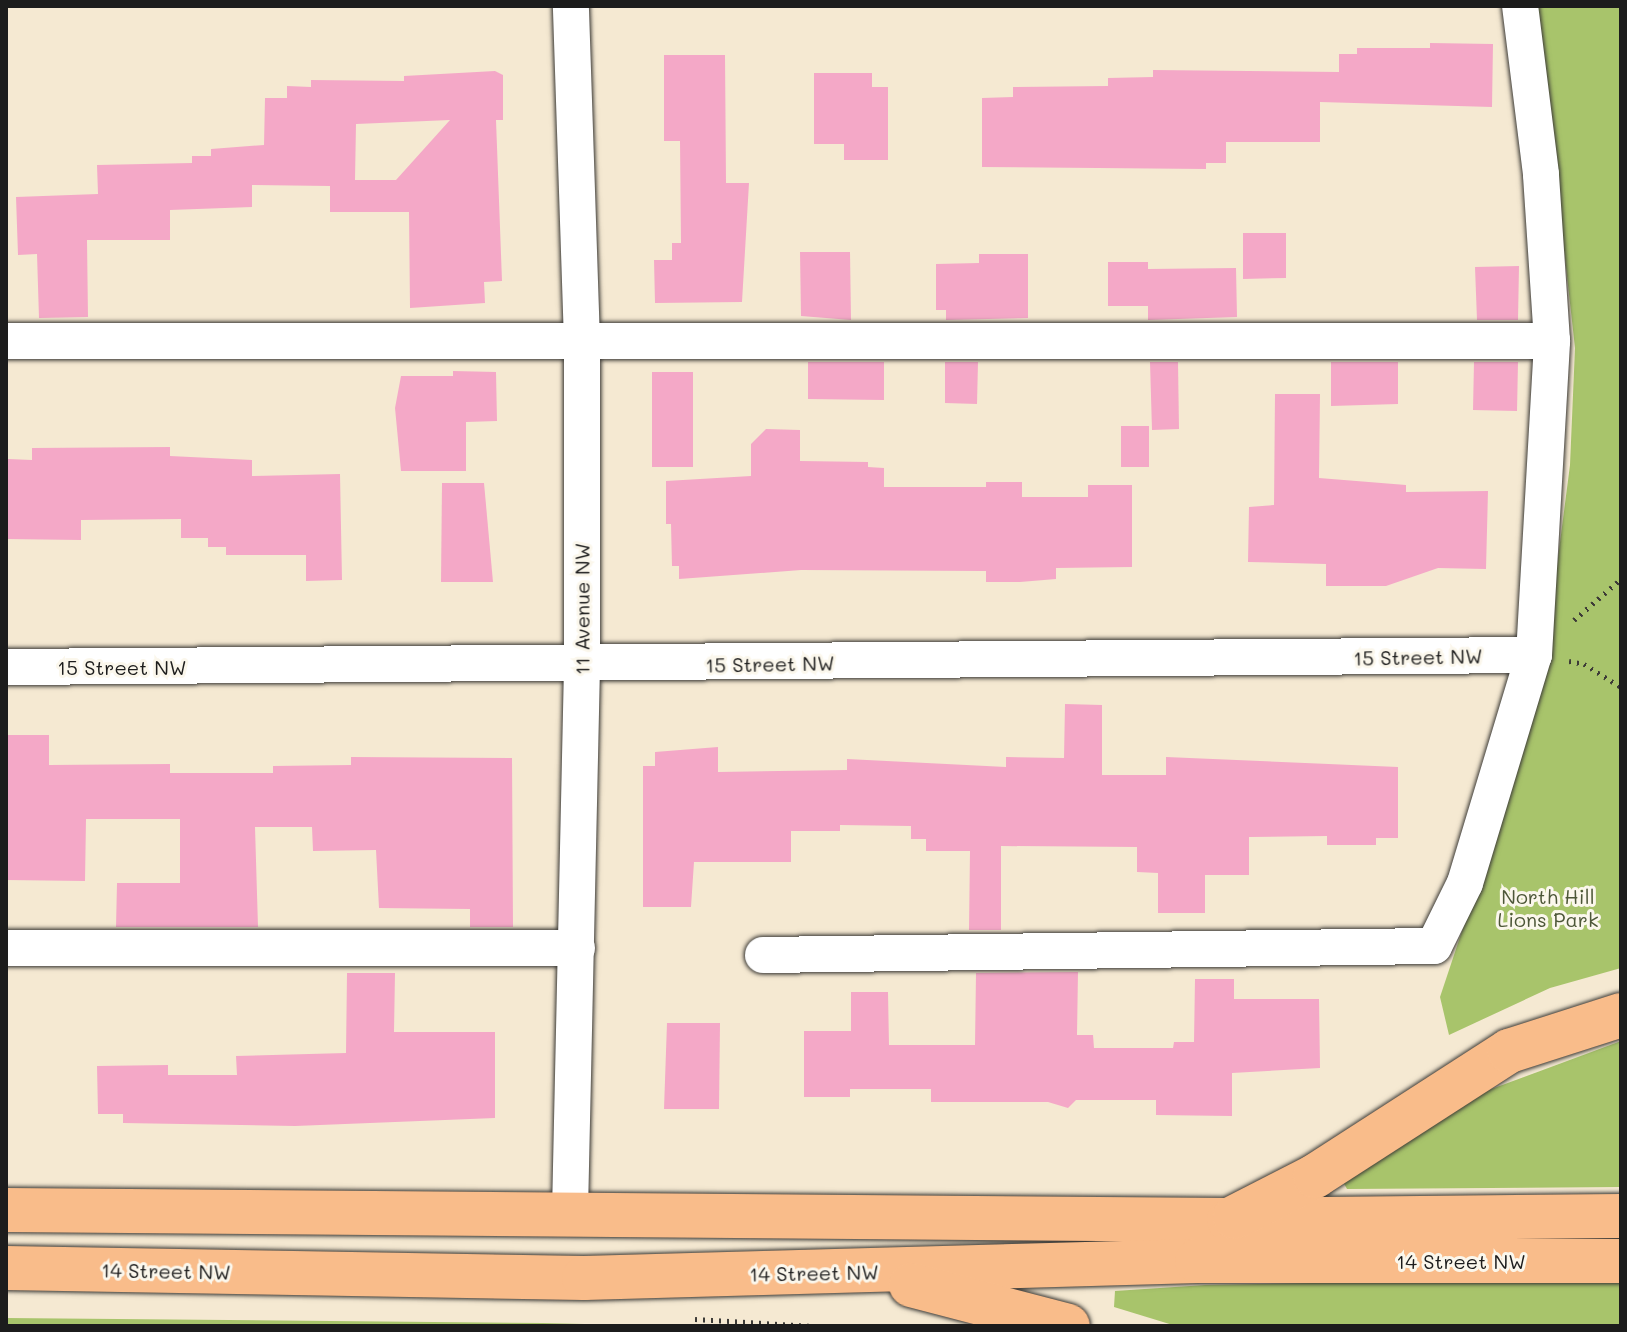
<!DOCTYPE html>
<style>
body{margin:0}
#map{position:relative;width:1627px;height:1332px;overflow:hidden;background:#f5e9d2;font-family:Mali,sans-serif}
div>[style]{position:absolute}
[style*='--x']{left:calc(var(--x)*1px);top:calc(var(--y)*1px);width:calc(var(--w)*1px);rotate:calc(var(--a)*1deg)}
.green>*{inset:0;background:#a8c46b}
.building>*{inset:0;background:#f4a8c7}
.path>*{height:5px;margin-top:-2.5px;transform-origin:0;background:repeating-linear-gradient(90deg,#3d3b37 0 2px,transparent 0 8px)}
.roads{filter:drop-shadow(0 0 2px #3d3b37) drop-shadow(0 0 2px #3d3b37)}
.minor>*{height:36px;margin:-18px;padding:0 18px;transform-origin:18px;border-radius:18px;background:#fff}
.major>*{height:44px;margin:-22px;padding:0 22px;transform-origin:22px;border-radius:22px;background:#f9bc8a}
span{translate:-50% -50%;white-space:nowrap;text-align:center;line-height:1.15;-webkit-text-stroke:6px #fbf7ec;paint-order:stroke}
.street-label{font-size:20px;color:#1c1c1c}
.park-label{font-size:20px;color:#4d5738}
.frame{position:absolute;inset:0;border:8px solid #1c1c1c;pointer-events:none}
</style>
<div id="map">
<div class="green">
<div style="clip-path:polygon(1537px 6px,1621px 6px,1621px 968px,1550px 988px,1449px 1035px,1440px 997px,1469px 910px,1555px 581px,1570px 465px,1575px 348px)"></div>
<div style="clip-path:polygon(1621px 1041px,1621px 1187px,1347px 1189px,1343px 1182px,1486px 1091px)"></div>
<div style="clip-path:polygon(1621px 1277px,1621px 1326px,1176px 1326px,1114px 1307px,1115px 1291px,1205px 1285px)"></div>
<div style="clip-path:polygon(6px 1318px,543px 1323px,667px 1326px,6px 1326px)"></div>
</div>
<div class="building">
<div style="clip-path:polygon(1430px 43px,1493px 44px,1492px 107px,1320px 102px,1320px 142px,1226px 142px,1226px 163px,1206px 163px,1206px 169px,982px 167px,982px 98px,1013px 97px,1013px 87px,1108px 86px,1108px 78px,1153px 77px,1153px 70px,1339px 72px,1339px 54px,1357px 54px,1357px 48px,1430px 48px)"></div>
<div style="clip-path:polygon(664px 55px,725px 55px,726px 183px,749px 183px,742px 302px,655px 303px,654px 260px,672px 260px,672px 243px,681px 243px,680px 141px,664px 141px)"></div>
<div style="clip-path:polygon(evenodd,495px 71px,503px 75px,503px 120px,496px 120px,502px 281px,484px 282px,485px 303px,410px 308px,409px 212px,330px 212px,330px 186px,252px 185px,252px 207px,170px 210px,170px 240px,87px 240px,88px 317px,39px 318px,37px 254px,18px 255px,16px 197px,98px 194px,97px 165px,192px 163px,192px 156px,211px 156px,211px 149px,264px 145px,265px 98px,287px 98px,287px 86px,311px 87px,311px 80px,404px 81px,404px 76px,495px 71px,450px 120px,396px 180px,355px 180px,356px 124px,450px 120px)"></div>
<div style="clip-path:polygon(814px 73px,872px 73px,872px 87px,888px 87px,888px 160px,844px 160px,844px 144px,814px 144px)"></div>
<div style="clip-path:polygon(1243px 233px,1286px 233px,1286px 278px,1243px 279px)"></div>
<div style="clip-path:polygon(800px 252px,850px 252px,851px 320px,801px 316px)"></div>
<div style="clip-path:polygon(979px 254px,1028px 254px,1028px 318px,946px 320px,946px 310px,936px 310px,936px 264px,979px 263px)"></div>
<div style="clip-path:polygon(1108px 262px,1148px 262px,1148px 269px,1236px 268px,1237px 317px,1148px 320px,1148px 306px,1108px 306px)"></div>
<div style="clip-path:polygon(1519px 266px,1518px 320px,1477px 320px,1475px 267px)"></div>
<div style="clip-path:polygon(808px 362px,884px 362px,884px 400px,808px 399px)"></div>
<div style="clip-path:polygon(945px 362px,978px 362px,977px 404px,945px 403px)"></div>
<div style="clip-path:polygon(1150px 362px,1178px 362px,1179px 429px,1152px 430px)"></div>
<div style="clip-path:polygon(1331px 362px,1398px 362px,1398px 404px,1331px 406px)"></div>
<div style="clip-path:polygon(1474px 362px,1518px 362px,1517px 411px,1473px 410px)"></div>
<div style="clip-path:polygon(453px 371px,496px 372px,497px 421px,466px 422px,466px 471px,401px 471px,395px 408px,401px 376px,453px 376px)"></div>
<div style="clip-path:polygon(652px 372px,693px 372px,693px 467px,652px 467px)"></div>
<div style="clip-path:polygon(1275px 394px,1320px 394px,1319px 478px,1406px 485px,1406px 492px,1488px 491px,1486px 569px,1438px 568px,1386px 586px,1326px 586px,1326px 564px,1248px 562px,1249px 507px,1274px 505px)"></div>
<div style="clip-path:polygon(1121px 426px,1149px 426px,1149px 467px,1121px 467px)"></div>
<div style="clip-path:polygon(766px 429px,800px 430px,800px 461px,868px 462px,868px 467px,884px 468px,884px 487px,986px 487px,986px 482px,1022px 482px,1022px 497px,1088px 497px,1088px 485px,1132px 485px,1132px 567px,1056px 568px,1056px 579px,1020px 582px,986px 582px,986px 571px,801px 570px,679px 579px,679px 566px,672px 566px,671px 524px,666px 524px,666px 481px,751px 476px,751px 444px)"></div>
<div style="clip-path:polygon(170px 447px,170px 456px,252px 460px,252px 476px,340px 474px,342px 580px,306px 581px,306px 555px,226px 555px,226px 547px,208px 547px,208px 538px,181px 538px,181px 519px,81px 520px,81px 540px,6px 539px,8px 459px,32px 460px,32px 448px)"></div>
<div style="clip-path:polygon(442px 483px,484px 483px,493px 582px,441px 582px)"></div>
<div style="clip-path:polygon(1065px 704px,1102px 705px,1102px 775px,1166px 775px,1166px 757px,1398px 767px,1398px 838px,1376px 838px,1376px 845px,1327px 845px,1327px 836px,1249px 837px,1249px 875px,1205px 875px,1205px 913px,1158px 913px,1158px 873px,1137px 872px,1137px 847px,1001px 846px,1001px 930px,969px 930px,970px 851px,926px 851px,926px 839px,911px 839px,911px 826px,840px 825px,840px 831px,791px 831px,791px 862px,694px 862px,691px 907px,643px 907px,643px 766px,655px 766px,655px 752px,718px 747px,718px 772px,847px 770px,847px 759px,1006px 767px,1006px 757px,1064px 758px)"></div>
<div style="clip-path:polygon(6px 735px,49px 735px,49px 765px,170px 764px,170px 773px,273px 773px,273px 766px,351px 765px,351px 757px,512px 758px,513px 927px,470px 927px,470px 909px,379px 908px,376px 850px,313px 851px,312px 827px,255px 827px,258px 927px,116px 927px,117px 883px,180px 883px,180px 819px,86px 819px,85px 881px,6px 880px)"></div>
<div style="clip-path:polygon(1078px 972px,1077px 1035px,1093px 1035px,1094px 1048px,1173px 1048px,1174px 1042px,1194px 1042px,1195px 979px,1234px 979px,1234px 999px,1319px 999px,1320px 1068px,1232px 1073px,1232px 1116px,1156px 1115px,1156px 1100px,1076px 1100px,1068px 1108px,1048px 1102px,931px 1102px,931px 1089px,850px 1089px,850px 1097px,804px 1097px,804px 1031px,851px 1031px,851px 992px,888px 992px,889px 1045px,975px 1045px,976px 973px)"></div>
<div style="clip-path:polygon(347px 973px,395px 973px,394px 1032px,495px 1032px,495px 1118px,295px 1126px,123px 1123px,123px 1114px,98px 1114px,97px 1066px,168px 1065px,168px 1075px,237px 1075px,236px 1056px,346px 1053px)"></div>
<div style="clip-path:polygon(667px 1023px,720px 1023px,719px 1109px,664px 1109px)"></div>
</div>
<div class="path">
<div style="--x:1574;--y:620;--w:62;--a:-41.1"></div>
<div style="--x:1569;--y:661;--w:15;--a:11"></div>
<div style="--x:1584;--y:664;--w:44;--a:31.9"></div>
<div style="--x:695;--y:1319;--w:118;--a:3.4"></div>
</div>
<div class="roads">
<div class="minor">
<div style="--x:6;--y:341;--w:1546;--a:0"></div>
<div style="--x:6;--y:667;--w:1528;--a:-0.45"></div>
<div style="--x:6;--y:948;--w:571;--a:0"></div>
<div style="--x:763;--y:955;--w:671;--a:-0.77"></div>
<div style="--x:1434;--y:946;--w:70;--a:-63.8"></div>
<div style="--x:1465;--y:883;--w:238;--a:-73.2"></div>
<div style="--x:1534;--y:655;--w:315;--a:-86.7"></div>
<div style="--x:1552;--y:341;--w:167;--a:-93.8"></div>
<div style="--x:1541;--y:174;--w:169;--a:-97.1"></div>
<div style="--x:570;--y:1212;--w:545;--a:-88.74"></div>
<div style="--x:582;--y:667;--w:325;--a:-90"></div>
<div style="--x:582;--y:342;--w:336;--a:-91.9"></div>
</div>
<div class="major">
<div style="--x:6;--y:1210;--w:1223;--a:0.47"></div>
<div style="--x:1229;--y:1220;--w:392;--a:-0.6"></div>
<div style="--x:1235;--y:1217;--w:90;--a:-27.1"></div>
<div style="--x:1315;--y:1176;--w:231;--a:-32.8"></div>
<div style="--x:1509;--y:1051;--w:118;--a:-17.8"></div>
<div style="--x:6;--y:1268;--w:578;--a:0.99"></div>
<div style="--x:584;--y:1278;--w:613;--a:-1.59"></div>
<div style="--x:1197;--y:1261;--w:424;--a:0"></div>
<div style="--x:911;--y:1285;--w:162;--a:14.6"></div>
</div>
</div>
<div class="street-label">
<span style="left:582px;top:609px;rotate:-90deg">11 Avenue NW</span>
<span style="left:1418px;top:657px;rotate:-1deg">15 Street NW</span>
<span style="left:770px;top:664px;rotate:-1deg">15 Street NW</span>
<span style="left:122px;top:667px">15 Street NW</span>
<span style="left:1461px;top:1261px">14 Street NW</span>
<span style="left:166px;top:1271px;rotate:1deg">14 Street NW</span>
<span style="left:814px;top:1273px;rotate:-1deg">14 Street NW</span>
</div>
<div class="park-label">
<span style="left:1548px;top:908px">North Hill<br>Lions Park</span>
</div>
<div class="frame"></div>
</div>
